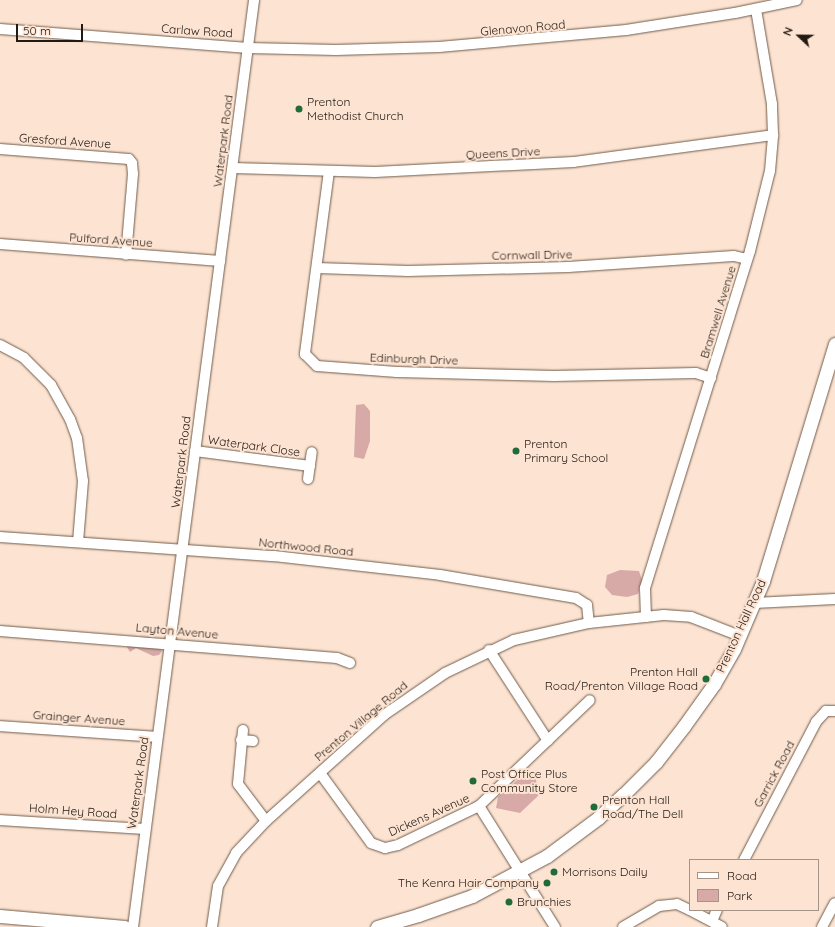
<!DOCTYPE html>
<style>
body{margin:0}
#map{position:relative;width:835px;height:927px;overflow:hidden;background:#fde4d2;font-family:Quicksand,sans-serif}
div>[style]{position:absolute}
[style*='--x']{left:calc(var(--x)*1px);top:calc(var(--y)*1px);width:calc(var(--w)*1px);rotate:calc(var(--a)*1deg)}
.green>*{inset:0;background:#d7a9a7}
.roads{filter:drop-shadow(0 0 1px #705b4b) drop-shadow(0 0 1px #705b4b)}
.minor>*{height:10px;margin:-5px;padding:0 5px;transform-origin:5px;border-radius:5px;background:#fff}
.tertiary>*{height:13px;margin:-6.5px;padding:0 6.5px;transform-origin:6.5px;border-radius:6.5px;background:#fff}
.dots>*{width:11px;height:11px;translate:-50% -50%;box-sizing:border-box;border:2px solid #fde4d2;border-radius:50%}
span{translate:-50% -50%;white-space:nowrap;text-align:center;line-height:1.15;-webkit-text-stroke:4px #fde4d2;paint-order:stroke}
.street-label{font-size:12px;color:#221913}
.poi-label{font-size:12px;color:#221913}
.left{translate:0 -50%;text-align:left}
.right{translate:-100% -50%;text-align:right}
.legend{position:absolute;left:689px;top:859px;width:130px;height:52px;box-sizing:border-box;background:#fde4d2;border:1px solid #a59386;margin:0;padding:5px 7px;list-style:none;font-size:12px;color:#221913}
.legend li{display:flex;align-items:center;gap:8px;height:20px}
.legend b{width:20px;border:1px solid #a59386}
.north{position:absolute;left:779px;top:16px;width:40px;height:40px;-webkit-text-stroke:3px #fde4d2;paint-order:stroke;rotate:292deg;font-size:11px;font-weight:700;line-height:16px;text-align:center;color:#221913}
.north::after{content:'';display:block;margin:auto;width:14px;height:18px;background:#221913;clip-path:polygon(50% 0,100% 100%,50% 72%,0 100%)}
.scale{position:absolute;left:16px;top:24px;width:67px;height:18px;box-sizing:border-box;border:2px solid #221913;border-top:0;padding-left:5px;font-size:12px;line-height:14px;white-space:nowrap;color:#221913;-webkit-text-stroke:3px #fde4d2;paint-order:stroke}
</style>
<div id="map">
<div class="green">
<div style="clip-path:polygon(364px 404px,370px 411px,370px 441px,364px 459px,354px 457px,356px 405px)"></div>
<div style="clip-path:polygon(620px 570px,639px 571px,642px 580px,638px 594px,627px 597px,612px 595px,605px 587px,607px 575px)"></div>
<div style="clip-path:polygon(142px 637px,150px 637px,162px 651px,159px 655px,153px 656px,136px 648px,130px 652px,125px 644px)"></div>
<div style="clip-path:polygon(529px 770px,536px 780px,539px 795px,520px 813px,496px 808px,498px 797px)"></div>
</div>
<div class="roads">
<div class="minor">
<div style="--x:0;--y:29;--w:249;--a:4.4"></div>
<div style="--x:248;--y:48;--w:88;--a:1.3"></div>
<div style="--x:336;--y:50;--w:103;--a:-1.7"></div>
<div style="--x:439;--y:47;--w:188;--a:-5.2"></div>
<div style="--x:626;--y:30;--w:110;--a:-8.9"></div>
<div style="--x:735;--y:13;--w:63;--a:-11.8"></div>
<div style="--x:0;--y:149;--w:129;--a:4.4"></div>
<div style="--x:129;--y:159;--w:5;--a:53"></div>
<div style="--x:132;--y:163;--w:11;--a:85"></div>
<div style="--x:133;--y:174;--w:81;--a:94.9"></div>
<div style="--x:233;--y:168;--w:142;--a:1.6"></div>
<div style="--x:375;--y:172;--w:199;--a:-2.9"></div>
<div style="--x:574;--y:162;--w:201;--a:-7.7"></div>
<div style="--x:329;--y:171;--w:185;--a:97.5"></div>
<div style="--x:305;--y:354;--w:17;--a:45"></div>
<div style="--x:317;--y:366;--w:80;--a:4.3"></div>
<div style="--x:397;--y:372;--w:157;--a:1.5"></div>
<div style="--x:554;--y:376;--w:142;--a:-1.2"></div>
<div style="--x:696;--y:373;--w:16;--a:18"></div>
<div style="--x:0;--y:244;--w:221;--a:4.4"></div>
<div style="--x:317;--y:268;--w:91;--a:1.9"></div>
<div style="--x:408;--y:271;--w:160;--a:-1.4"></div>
<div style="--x:568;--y:267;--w:166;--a:-3.8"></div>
<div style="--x:734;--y:256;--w:13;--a:13"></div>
<div style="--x:0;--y:345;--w:27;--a:28"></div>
<div style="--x:24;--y:358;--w:38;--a:45"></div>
<div style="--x:51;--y:385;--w:39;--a:61"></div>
<div style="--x:70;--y:419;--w:20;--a:70"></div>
<div style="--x:77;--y:438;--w:43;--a:82.1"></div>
<div style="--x:83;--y:481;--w:61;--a:94.7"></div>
<div style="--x:195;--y:451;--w:116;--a:7.4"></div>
<div style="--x:308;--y:479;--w:27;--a:-82"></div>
<div style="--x:0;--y:537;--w:275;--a:4"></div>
<div style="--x:274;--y:556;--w:167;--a:6.5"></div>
<div style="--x:440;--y:575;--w:138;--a:9.6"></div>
<div style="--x:576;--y:598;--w:13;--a:32"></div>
<div style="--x:587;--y:605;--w:18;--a:84"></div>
<div style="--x:754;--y:603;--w:81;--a:-2.8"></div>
<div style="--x:646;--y:617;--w:29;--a:-92"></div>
<div style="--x:645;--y:588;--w:353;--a:-72.7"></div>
<div style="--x:750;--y:251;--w:82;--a:-76"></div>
<div style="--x:770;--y:171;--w:36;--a:-85"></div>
<div style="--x:773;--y:135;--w:31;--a:-92"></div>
<div style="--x:772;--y:104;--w:96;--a:-99.6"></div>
<div style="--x:0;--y:631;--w:338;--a:4.6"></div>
<div style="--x:337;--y:658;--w:14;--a:21"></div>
<div style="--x:489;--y:650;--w:108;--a:57"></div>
<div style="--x:0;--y:726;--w:157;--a:4"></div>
<div style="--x:243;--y:730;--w:54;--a:95.3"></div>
<div style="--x:238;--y:784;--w:46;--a:52.9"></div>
<div style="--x:241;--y:740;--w:12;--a:5"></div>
<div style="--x:320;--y:773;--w:87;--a:53.9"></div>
<div style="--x:371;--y:843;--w:15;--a:20"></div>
<div style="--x:385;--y:848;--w:13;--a:-13"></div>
<div style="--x:398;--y:845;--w:90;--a:-25.7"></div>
<div style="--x:479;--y:806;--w:153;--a:-43.7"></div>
<div style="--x:479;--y:806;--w:143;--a:57.9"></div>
<div style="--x:0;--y:820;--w:144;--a:3.6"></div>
<div style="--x:744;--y:860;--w:156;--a:-62.4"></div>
<div style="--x:816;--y:722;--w:15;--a:-48"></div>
<div style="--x:826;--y:711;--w:9;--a:0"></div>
<div style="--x:690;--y:910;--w:36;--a:28"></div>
<div style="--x:712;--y:921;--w:12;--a:-66"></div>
<div style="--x:133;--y:927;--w:935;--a:-82.56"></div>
<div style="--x:212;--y:927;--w:41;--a:-81.7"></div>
<div style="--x:218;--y:886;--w:38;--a:-61"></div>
<div style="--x:236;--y:853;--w:44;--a:-46.8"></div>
<div style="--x:266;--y:821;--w:159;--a:-41.9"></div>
<div style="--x:384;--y:715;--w:74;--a:-34.5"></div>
<div style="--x:445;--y:673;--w:76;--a:-25.6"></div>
<div style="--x:514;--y:640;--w:77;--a:-12.8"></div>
<div style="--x:589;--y:623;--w:75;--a:-6.1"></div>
<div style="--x:664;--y:615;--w:27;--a:4"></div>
<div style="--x:691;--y:617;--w:53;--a:21.2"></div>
<div style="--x:623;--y:927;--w:42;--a:-30.3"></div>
<div style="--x:659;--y:906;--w:18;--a:-6"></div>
<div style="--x:677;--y:904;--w:14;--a:25"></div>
<div style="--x:822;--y:927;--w:27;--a:-62"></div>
</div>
<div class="tertiary">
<div style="--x:0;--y:916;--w:125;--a:5"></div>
<div style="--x:377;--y:927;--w:43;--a:-16.3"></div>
<div style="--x:418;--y:915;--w:57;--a:-19.4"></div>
<div style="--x:472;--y:896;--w:85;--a:-28.1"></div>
<div style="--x:547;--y:856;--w:64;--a:-36.7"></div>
<div style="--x:598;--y:818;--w:34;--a:-43"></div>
<div style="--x:623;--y:795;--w:47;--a:-45"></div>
<div style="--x:656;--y:762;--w:46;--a:-52.1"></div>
<div style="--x:684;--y:726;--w:52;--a:-54.5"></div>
<div style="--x:714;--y:684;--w:40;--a:-60.3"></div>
<div style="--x:734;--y:649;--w:74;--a:-66.9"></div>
<div style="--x:763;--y:581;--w:248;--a:-73.1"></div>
</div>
</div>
<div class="dots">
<div style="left:299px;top:109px;background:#1f6b39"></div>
<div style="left:516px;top:451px;background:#1f6b39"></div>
<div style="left:706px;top:679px;background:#1f6b39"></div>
<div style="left:473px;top:781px;background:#1f6b39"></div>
<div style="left:594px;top:807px;background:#1f6b39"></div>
<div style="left:554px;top:872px;background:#1f6b39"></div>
<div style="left:547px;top:883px;background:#1f6b39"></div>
<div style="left:509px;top:902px;background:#1f6b39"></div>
</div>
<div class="street-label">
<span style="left:523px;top:28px;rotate:-5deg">Glenavon Road</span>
<span style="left:197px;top:31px;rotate:4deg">Carlaw Road</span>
<span style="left:65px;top:141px;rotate:4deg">Gresford Avenue</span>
<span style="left:223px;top:141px;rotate:-83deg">Waterpark Road</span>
<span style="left:503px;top:153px;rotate:-3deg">Queens Drive</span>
<span style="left:111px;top:240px;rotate:4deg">Pulford Avenue</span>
<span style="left:532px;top:255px;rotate:-1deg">Cornwall Drive</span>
<span style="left:718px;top:312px;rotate:-73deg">Bramwell Avenue</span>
<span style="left:414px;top:359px;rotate:2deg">Edinburgh Drive</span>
<span style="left:254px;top:446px;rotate:8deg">Waterpark Close</span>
<span style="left:181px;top:462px;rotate:-83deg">Waterpark Road</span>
<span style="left:306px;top:547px;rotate:6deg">Northwood Road</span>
<span style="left:741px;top:626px;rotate:-65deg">Prenton Hall Road</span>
<span style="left:177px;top:631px;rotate:5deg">Layton Avenue</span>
<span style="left:79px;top:718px;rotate:4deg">Grainger Avenue</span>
<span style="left:361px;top:721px;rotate:-40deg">Prenton Village Road</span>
<span style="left:774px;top:774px;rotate:-62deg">Garrick Road</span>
<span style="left:138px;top:783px;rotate:-82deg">Waterpark Road</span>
<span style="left:73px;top:811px;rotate:4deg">Holm Hey Road</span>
<span style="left:429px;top:815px;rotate:-24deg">Dickens Avenue</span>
</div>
<div class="poi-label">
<span class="left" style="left:307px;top:109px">Prenton<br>Methodist Church</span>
<span class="left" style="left:524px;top:451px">Prenton<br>Primary School</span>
<span class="right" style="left:698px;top:679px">Prenton Hall<br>Road/Prenton Village Road</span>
<span class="left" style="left:481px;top:781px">Post Office Plus<br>Community Store</span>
<span class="left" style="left:602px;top:807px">Prenton Hall<br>Road/The Dell</span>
<span class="left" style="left:562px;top:872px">Morrisons Daily</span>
<span class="right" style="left:539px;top:883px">The Kenra Hair Company</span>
<span class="left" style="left:517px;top:902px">Brunchies</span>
</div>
<ul class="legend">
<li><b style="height:5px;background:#fff"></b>Road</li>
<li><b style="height:11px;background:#d7a9a7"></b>Park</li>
</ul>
<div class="north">N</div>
<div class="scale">50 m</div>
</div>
